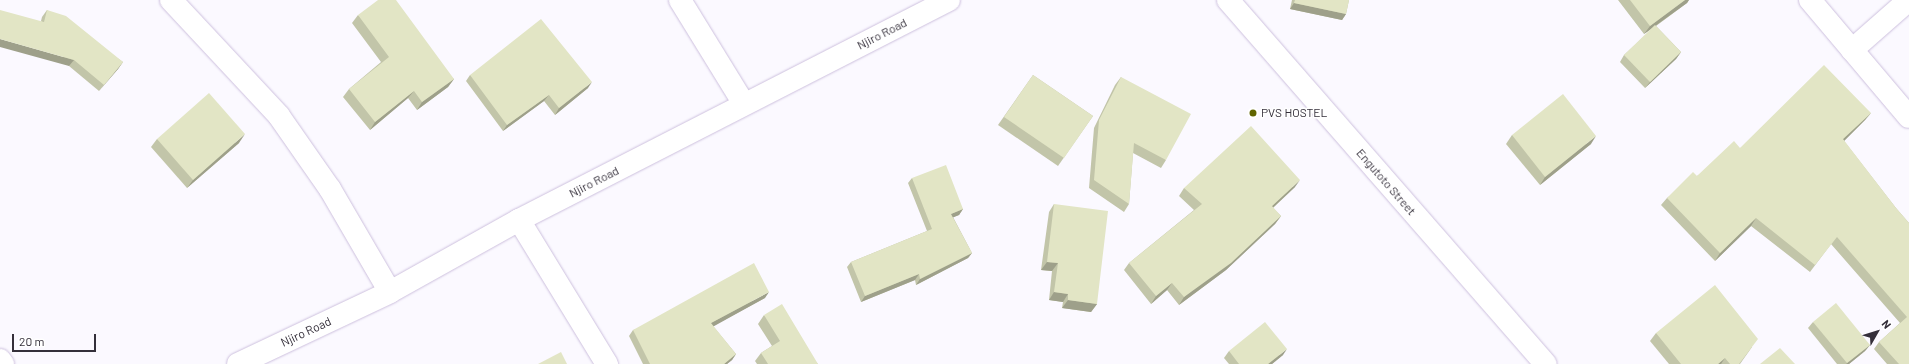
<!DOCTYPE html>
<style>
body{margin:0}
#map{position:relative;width:1909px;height:364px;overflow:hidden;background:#fbf9ff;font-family:Barlow,sans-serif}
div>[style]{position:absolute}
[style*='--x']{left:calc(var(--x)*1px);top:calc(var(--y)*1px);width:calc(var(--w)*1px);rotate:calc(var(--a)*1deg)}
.roads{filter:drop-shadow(0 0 1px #cdc0de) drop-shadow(0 0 1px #cdc0de)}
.street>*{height:22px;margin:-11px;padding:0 11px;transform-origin:11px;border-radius:11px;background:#fff}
.secondary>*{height:22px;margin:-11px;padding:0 11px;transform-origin:11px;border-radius:11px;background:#fff}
.wall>*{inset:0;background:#c2c5a9}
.shaded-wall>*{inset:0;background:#9ea08a}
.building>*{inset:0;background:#e2e5c5}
.dots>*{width:11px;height:11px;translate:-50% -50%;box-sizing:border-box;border:2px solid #fff;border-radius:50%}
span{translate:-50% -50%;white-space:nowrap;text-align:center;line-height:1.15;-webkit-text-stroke:3px #fff;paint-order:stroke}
.street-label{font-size:12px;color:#342f3a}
.poi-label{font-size:12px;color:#342f3a}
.left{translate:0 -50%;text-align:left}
.north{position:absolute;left:1857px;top:312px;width:40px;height:40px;-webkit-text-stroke:3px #fff;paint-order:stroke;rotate:51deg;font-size:11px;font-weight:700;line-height:16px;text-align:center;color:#342f3a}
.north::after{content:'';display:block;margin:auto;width:14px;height:18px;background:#342f3a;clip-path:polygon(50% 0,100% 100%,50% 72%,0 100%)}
.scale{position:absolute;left:12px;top:334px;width:84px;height:18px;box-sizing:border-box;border:2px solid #342f3a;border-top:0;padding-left:5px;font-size:12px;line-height:14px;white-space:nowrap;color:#342f3a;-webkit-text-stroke:3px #fff;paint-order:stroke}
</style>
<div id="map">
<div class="roads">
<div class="street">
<div style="--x:171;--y:0;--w:158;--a:47"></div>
<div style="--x:279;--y:116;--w:89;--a:55.1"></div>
<div style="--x:330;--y:189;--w:119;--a:59.8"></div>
<div style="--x:680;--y:0;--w:122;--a:58.4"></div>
<div style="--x:1228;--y:0;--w:483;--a:48.9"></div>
<div style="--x:1810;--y:0;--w:153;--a:49.8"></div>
<div style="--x:1852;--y:50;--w:76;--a:-41.3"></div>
<div style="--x:519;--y:220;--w:169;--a:58.6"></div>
<div style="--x:0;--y:360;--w:5;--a:53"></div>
</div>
<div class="secondary">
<div style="--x:238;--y:364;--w:168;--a:-25.3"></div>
<div style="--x:390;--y:292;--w:148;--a:-29.2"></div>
<div style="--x:519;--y:220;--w:483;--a:-27.1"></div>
</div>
</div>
<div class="wall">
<div style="clip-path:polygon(1292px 0,1349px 0,1346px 14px,1342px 20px,1290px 9px)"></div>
<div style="clip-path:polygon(1618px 0,1689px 0,1687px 3px,1656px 26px,1681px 52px,1676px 59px,1645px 88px,1620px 62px,1624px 55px,1653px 28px,1644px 34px)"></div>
<div style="clip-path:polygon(47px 10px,123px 62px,118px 69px,99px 91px,69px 66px,41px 21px,42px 17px)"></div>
<div style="clip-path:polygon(358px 15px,454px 79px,448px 87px,417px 110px,408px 98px,370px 130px,343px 97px,349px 89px,381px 62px,352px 23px)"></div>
<div style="clip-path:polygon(470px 75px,588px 88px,555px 115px,544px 101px,503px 131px,466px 81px)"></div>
<div style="clip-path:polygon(1033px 75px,1093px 116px,1058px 166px,998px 125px)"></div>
<div style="clip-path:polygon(1121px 77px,1166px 160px,1161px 168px,1133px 153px,1129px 204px,1124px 212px,1089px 188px,1094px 128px,1115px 85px)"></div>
<div style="clip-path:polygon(1871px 113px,1865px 120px,1844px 141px,1896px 208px,1909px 223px,1909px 364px,1887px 364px,1874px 349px,1879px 342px,1900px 323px,1831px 244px,1810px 272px,1751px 226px,1715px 261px,1661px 205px,1667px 198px,1697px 176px,1740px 148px)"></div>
<div style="clip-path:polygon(1512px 135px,1591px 144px,1540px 185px,1506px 144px)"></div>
<div style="clip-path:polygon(157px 139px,239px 143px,187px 188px,151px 147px)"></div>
<div style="clip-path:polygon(912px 178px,963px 209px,959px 215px,953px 217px,972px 253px,968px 258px,916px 285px,915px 280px,861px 302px,847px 267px,851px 262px,927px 231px,908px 183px)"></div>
<div style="clip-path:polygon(1295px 187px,1273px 208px,1281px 216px,1275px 224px,1226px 270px,1179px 305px,1167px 290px,1151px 304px,1124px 270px,1129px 263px,1194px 210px,1179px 196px,1184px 188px)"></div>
<div style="clip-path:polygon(1054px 204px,1097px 304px,1091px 312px,1062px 308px,1063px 302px,1049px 300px,1052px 271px,1041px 270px,1049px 212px)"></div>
<div style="clip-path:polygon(765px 298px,713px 326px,736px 354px,732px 360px,727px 364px,643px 364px,629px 336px,633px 330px)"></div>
<div style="clip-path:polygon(764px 315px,818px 364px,757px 364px,755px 361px,761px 353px,772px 346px,758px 324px)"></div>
<div style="clip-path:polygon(1813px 322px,1870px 345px,1865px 351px,1849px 364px,1837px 364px,1808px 328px)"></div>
<div style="clip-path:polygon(1656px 333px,1752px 347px,1740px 364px,1669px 364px,1650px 341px)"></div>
<div style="clip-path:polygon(1229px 351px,1283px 355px,1272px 364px,1229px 364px,1224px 358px)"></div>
</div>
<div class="shaded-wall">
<div style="clip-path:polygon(1685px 0,1689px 0,1687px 3px,1644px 34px,1650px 26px)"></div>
<div style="clip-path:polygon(1294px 3px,1346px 14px,1342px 20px,1290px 9px)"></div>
<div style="clip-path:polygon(0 39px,74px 60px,69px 66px,0 47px)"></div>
<div style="clip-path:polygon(1681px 52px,1676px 59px,1645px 88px,1650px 82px)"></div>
<div style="clip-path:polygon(123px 62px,118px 69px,99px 91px,104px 85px)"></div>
<div style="clip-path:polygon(454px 79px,448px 87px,417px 110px,422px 102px)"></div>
<div style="clip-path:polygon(592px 82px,588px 88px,555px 115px,559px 108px)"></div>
<div style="clip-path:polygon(414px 91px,408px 98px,370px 130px,375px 122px)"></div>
<div style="clip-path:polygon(549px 95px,544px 101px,503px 131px,507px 125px)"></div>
<div style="clip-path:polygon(1871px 113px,1865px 120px,1838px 147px,1843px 139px)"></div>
<div style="clip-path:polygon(245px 134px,239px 143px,187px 188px,193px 180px)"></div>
<div style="clip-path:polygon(1596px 136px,1591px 144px,1540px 185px,1545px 177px)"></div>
<div style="clip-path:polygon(1300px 180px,1295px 187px,1266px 214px,1272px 206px)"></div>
<div style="clip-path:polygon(963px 209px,959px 215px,947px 220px,951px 214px)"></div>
<div style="clip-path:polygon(1281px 216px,1275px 224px,1226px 270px,1179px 305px,1184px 297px)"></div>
<div style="clip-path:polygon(1756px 218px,1751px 226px,1715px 261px,1720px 253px)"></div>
<div style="clip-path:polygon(972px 253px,968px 258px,916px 285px,920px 279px)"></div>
<div style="clip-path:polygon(1047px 262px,1058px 263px,1052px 271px,1041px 270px)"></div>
<div style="clip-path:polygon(919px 274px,915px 280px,861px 302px,865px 296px)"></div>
<div style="clip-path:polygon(1172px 283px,1167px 290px,1151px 304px,1156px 296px)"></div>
<div style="clip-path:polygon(769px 292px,765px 298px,707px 330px,711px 323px)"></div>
<div style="clip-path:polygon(1054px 292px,1068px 294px,1063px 302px,1049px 300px)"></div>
<div style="clip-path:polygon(1068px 300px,1097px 304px,1091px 312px,1062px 308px)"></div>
<div style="clip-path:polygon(1870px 345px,1865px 351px,1849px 364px,1846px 364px)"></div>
<div style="clip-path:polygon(1287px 349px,1283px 355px,1272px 364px,1268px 364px)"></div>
<div style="clip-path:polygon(736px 354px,732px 360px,727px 364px,724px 364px)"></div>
<div style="clip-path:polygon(1725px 358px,1721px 364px,1718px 364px)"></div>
</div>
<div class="building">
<div style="clip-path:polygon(378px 0,396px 0,454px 79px,422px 102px,414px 91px,375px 122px,349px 89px,389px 57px,358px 15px)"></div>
<div style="clip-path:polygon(1295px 0,1349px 0,1346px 14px,1294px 3px)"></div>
<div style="clip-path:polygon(1630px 0,1685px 0,1650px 26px)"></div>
<div style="clip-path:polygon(0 10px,44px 22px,47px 10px,66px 16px,123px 62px,104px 85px,74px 60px,0 39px)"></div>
<div style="clip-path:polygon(541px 19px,592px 82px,559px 108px,549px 95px,507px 125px,470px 75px)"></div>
<div style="clip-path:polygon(1655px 25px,1681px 52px,1650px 82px,1624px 55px)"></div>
<div style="clip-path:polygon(1824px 65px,1871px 113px,1843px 139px,1896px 208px,1909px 223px,1909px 364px,1899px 364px,1879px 342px,1907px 317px,1837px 237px,1815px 265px,1756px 218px,1720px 253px,1667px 198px,1693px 172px,1697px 176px,1734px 141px,1740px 148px)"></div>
<div style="clip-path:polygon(1033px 75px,1093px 116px,1064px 158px,1004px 117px)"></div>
<div style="clip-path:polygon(1121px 77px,1191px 114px,1166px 160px,1134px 143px,1129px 204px,1094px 180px,1099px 120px)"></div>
<div style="clip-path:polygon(209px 93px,245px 134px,193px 180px,157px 139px)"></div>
<div style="clip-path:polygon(1563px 94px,1596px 136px,1545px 177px,1512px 135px)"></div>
<div style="clip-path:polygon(1251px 126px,1300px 180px,1272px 206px,1281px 216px,1231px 263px,1184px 297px,1172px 283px,1156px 296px,1129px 263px,1202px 204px,1184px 188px)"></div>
<div style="clip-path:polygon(946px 165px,963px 209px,951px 214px,972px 253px,920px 279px,919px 274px,865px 296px,851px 262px,932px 229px,912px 178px)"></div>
<div style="clip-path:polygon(1054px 204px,1108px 211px,1097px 304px,1068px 300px,1068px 294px,1054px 292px,1058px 263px,1047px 262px)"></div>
<div style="clip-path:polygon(754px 263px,769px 292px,711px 323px,736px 354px,724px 364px,650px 364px,633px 330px)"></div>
<div style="clip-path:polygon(1715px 285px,1758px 339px,1739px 364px,1730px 364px,1725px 358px,1718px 364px,1681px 364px,1656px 333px)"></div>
<div style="clip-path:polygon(1836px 303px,1870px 345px,1847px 363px,1813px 322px)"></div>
<div style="clip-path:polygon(782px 304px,818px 364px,768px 364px,761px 353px,780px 341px,764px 315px)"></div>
<div style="clip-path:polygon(1265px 322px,1287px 349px,1268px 364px,1239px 364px,1229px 351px)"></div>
<div style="clip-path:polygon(1780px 348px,1795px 364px,1760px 364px)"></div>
<div style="clip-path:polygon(561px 352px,567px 364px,538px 364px)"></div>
</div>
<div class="dots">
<div style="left:1253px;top:113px;background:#606400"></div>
</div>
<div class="street-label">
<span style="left:882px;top:34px;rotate:-27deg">Njiro Road</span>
<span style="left:594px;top:182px;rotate:-27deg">Njiro Road</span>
<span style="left:1386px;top:182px;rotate:49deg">Engutoto Street</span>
<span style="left:306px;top:332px;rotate:-25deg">Njiro Road</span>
</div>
<div class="poi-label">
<span class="left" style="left:1261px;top:113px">PVS HOSTEL</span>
</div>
<div class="north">N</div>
<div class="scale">20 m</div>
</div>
